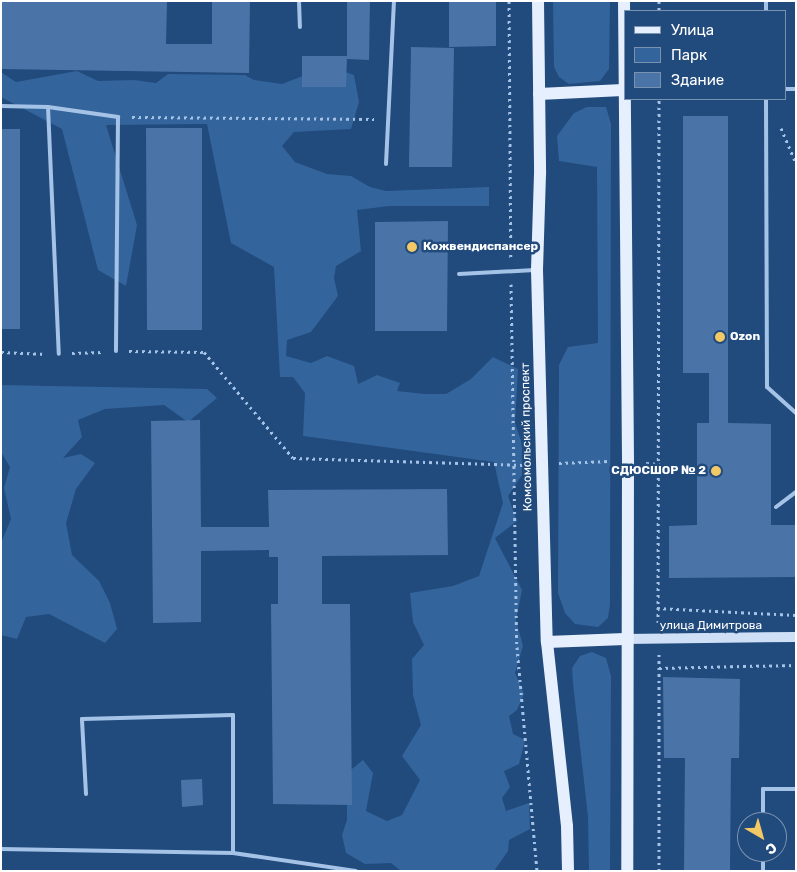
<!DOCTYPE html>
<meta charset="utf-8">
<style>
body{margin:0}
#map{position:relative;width:797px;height:872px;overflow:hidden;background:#214a7d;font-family:Rubik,sans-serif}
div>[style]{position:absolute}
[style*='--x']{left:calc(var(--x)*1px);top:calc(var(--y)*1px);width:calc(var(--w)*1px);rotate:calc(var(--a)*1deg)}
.green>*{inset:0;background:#34649c}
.building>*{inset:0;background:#4a74a7}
.path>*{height:3px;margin-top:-1.5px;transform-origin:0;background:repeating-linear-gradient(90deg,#a5c3e7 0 2.5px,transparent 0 6.5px)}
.lane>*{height:4px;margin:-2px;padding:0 2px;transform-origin:2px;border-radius:2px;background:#a5c3e7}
.secondary>*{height:10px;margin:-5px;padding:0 5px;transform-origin:5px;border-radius:5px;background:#cfe0f6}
.primary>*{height:12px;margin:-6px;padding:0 6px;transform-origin:6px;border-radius:6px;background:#e6effd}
.dots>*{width:14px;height:14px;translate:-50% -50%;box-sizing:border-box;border:2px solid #214a7d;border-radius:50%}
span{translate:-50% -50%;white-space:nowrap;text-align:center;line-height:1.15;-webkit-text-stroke:5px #214a7d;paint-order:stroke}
.poi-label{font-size:12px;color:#fff;font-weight:700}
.left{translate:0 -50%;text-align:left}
.right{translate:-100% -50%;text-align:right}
.street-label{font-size:12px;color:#fff}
.frame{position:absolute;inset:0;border:2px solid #fff;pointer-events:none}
.legend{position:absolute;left:624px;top:10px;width:162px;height:90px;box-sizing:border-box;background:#214a7d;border:1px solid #7a92b1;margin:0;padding:6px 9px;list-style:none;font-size:15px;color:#fff}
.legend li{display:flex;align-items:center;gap:10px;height:25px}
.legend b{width:25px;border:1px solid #7a92b1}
.north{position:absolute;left:737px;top:812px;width:50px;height:50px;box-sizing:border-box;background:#214a7d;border:1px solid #7a92b1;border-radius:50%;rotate:142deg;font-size:14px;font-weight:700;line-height:20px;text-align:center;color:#fff}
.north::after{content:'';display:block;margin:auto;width:18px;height:22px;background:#f3c966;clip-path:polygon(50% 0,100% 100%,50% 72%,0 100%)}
</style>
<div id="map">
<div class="green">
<div style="clip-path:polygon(553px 1px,610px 1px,609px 69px,600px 81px,569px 84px,559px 77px,554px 67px)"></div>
<div style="clip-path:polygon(340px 70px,354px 75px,359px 102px,351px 129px,294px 132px,282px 146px,295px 162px,327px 174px,351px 176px,370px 187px,386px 191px,489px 187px,489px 206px,389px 206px,357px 210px,361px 251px,336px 266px,334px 278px,338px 296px,311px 332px,287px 340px,286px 356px,311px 363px,327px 356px,354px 366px,358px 384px,377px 375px,400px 383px,397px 391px,425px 394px,446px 394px,471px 379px,493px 357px,518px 369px,515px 423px,522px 444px,522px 475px,508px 496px,517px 521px,495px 538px,522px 590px,516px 620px,523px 646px,515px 673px,524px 694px,517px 710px,509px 716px,513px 734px,525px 740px,519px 764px,504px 771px,510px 787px,502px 798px,506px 811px,529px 803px,530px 829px,509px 840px,508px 851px,494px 871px,401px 871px,391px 863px,365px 864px,346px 853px,342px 835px,347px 820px,347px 773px,363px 760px,373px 773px,366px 811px,387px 821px,402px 815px,420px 780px,402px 756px,421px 725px,413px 695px,412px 659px,424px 645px,413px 622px,410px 593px,453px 586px,479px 576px,503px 503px,494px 462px,303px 436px,305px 393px,293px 377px,280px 377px,274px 267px,231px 243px,207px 124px,106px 125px,137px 225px,126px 286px,98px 270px,62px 129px,1px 97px,1px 72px,16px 82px,77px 71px,98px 81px,134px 80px,156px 83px,168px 74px,245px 75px,254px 80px,282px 84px,308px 74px)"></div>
<div style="clip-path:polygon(587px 107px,606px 107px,611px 124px,610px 604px,608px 618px,598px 627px,575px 624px,565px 613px,558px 593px,559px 365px,568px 347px,598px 343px,597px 167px,559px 161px,557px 136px,574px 113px)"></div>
<div style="clip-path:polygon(1px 385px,207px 389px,217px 398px,188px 422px,164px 405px,105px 409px,78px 420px,82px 437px,63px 458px,81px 454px,95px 463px,76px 489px,66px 523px,72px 555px,99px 581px,110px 603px,117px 629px,105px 643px,49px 614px,26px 617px,17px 639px,1px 635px,1px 543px,11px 519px,4px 488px,10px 467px,1px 452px)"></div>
<div style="clip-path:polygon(592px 652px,606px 658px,611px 676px,610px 871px,589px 871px,588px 817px,573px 683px,572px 668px,580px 656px)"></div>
</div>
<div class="building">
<div style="clip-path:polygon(1px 1px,167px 2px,166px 44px,212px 44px,212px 1px,250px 1px,249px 73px,1px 69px)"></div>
<div style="clip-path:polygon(347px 1px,370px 1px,369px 60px,347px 59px)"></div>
<div style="clip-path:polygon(449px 1px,496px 1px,496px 46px,449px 47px)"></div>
<div style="clip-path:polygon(411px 47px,454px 48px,452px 167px,409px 167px)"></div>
<div style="clip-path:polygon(302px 56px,347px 56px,346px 87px,302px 87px)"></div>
<div style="clip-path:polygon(683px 116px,728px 116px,728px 423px,771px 424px,771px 525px,796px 525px,796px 577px,669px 578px,669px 526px,697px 525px,697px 423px,709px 423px,709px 373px,683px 373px)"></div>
<div style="clip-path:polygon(146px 128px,202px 128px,202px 330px,147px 330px)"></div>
<div style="clip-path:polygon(1px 129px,20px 129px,20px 329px,1px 329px)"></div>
<div style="clip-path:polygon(448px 221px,447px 331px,375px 331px,375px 222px)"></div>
<div style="clip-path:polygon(200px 420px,201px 527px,269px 527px,268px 490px,447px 489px,448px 555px,322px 556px,322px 604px,350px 604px,352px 805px,273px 804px,271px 604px,278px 604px,278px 557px,269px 557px,269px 550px,201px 551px,201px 622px,153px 623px,151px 421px)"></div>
<div style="clip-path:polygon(663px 677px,740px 679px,739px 758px,731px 758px,730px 871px,684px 871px,685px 758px,664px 758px)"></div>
<div style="clip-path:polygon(202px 779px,203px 805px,182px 807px,181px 780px)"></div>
</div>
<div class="path">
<div style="--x:509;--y:1;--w:257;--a:89.6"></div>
<div style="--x:659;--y:1;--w:10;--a:90"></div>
<div style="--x:132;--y:117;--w:242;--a:0.5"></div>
<div style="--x:781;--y:128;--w:39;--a:67"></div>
<div style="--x:511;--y:284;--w:363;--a:89.1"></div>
<div style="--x:517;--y:647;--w:225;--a:84.9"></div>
<div style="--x:129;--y:351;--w:75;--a:0.8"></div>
<div style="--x:204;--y:352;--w:138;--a:50"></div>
<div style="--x:293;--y:458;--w:232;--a:1.7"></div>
<div style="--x:1;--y:352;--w:45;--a:2.5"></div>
<div style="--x:72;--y:353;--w:31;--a:-2"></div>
<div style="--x:559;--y:463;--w:51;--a:-2.2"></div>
<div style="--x:646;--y:463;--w:14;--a:4"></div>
<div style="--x:657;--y:608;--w:139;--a:2.9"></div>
<div style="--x:658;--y:623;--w:524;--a:-89.89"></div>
<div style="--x:659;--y:668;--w:137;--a:-1.3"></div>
<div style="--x:659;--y:871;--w:217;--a:-90"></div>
</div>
<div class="lane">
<div style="--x:299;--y:1;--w:26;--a:88"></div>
<div style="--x:766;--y:11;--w:10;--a:-90"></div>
<div style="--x:786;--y:89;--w:10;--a:0"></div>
<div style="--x:766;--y:99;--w:288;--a:89.8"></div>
<div style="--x:767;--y:387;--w:39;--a:42"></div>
<div style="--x:1;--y:106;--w:47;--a:1.2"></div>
<div style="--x:48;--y:107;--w:247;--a:87.5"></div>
<div style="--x:48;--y:107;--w:71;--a:8.1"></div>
<div style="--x:118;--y:117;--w:234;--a:90.5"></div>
<div style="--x:386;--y:164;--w:163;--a:-87.2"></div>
<div style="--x:459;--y:274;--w:76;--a:-3"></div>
<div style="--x:776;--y:507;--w:25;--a:-37"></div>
<div style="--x:86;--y:794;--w:75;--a:-93.1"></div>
<div style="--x:82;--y:719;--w:151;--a:-1.5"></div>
<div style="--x:233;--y:715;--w:138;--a:90"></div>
<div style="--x:763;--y:822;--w:33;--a:-90"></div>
<div style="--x:763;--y:789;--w:33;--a:0"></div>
<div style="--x:1;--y:849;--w:232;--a:1"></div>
<div style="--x:233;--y:853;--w:124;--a:8.3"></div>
<div style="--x:763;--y:852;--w:19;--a:90"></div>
</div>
<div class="secondary">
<div style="--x:625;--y:639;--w:171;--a:-0.7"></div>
</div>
<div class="primary">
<div style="--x:538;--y:1;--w:173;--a:89.3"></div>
<div style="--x:540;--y:174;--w:96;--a:91.8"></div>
<div style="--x:537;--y:270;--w:372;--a:88.5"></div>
<div style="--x:547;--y:642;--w:185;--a:83.8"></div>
<div style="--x:567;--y:826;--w:45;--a:88.7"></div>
<div style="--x:624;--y:1;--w:460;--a:89.5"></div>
<div style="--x:628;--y:461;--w:410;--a:90.1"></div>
<div style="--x:539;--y:94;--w:84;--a:-2.7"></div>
<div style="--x:547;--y:642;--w:78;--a:-2.2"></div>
</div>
<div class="dots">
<div style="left:412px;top:247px;background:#f3c966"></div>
<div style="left:720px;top:337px;background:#f3c966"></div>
<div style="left:716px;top:471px;background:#f3c966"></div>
</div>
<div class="poi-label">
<span class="left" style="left:423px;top:247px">Кожвендиспансер</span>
<span class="left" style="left:730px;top:337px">Ozon</span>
<span class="right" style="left:706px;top:471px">СДЮСШОР № 2</span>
</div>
<div class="street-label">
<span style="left:527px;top:437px;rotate:-91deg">Комсомольский проспект</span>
<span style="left:711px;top:626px">улица Димитрова</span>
</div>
<div class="frame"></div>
<ul class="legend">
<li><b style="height:6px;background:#e6effd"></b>Улица</li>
<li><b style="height:14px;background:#34649c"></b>Парк</li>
<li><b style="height:14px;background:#4a74a7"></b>Здание</li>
</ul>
<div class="north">С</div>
</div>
